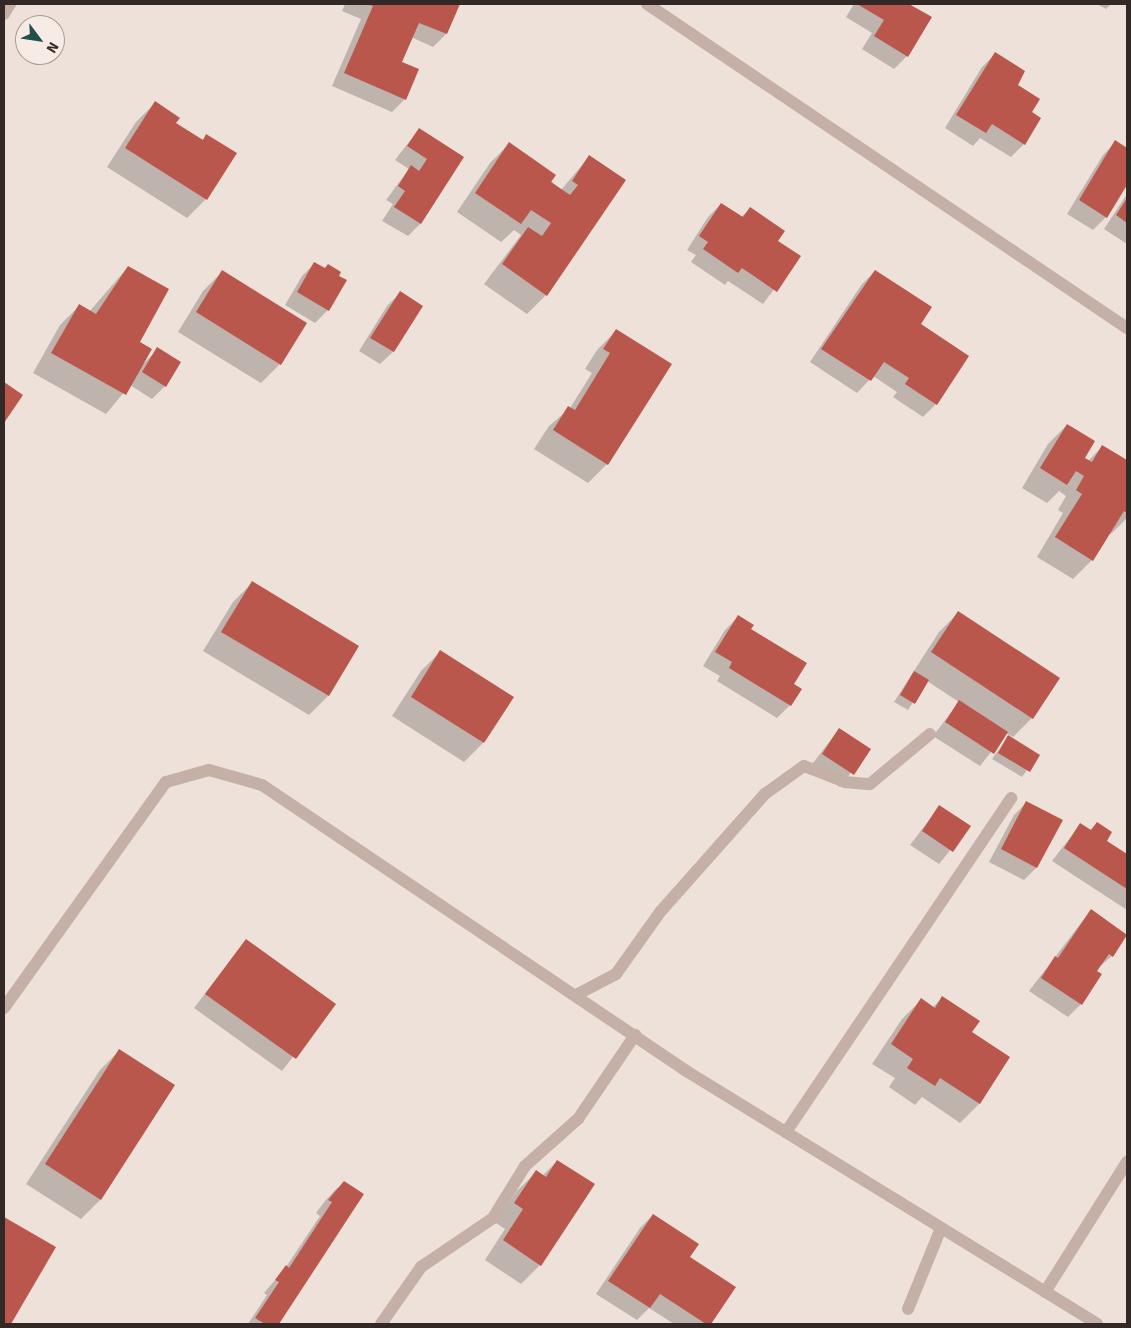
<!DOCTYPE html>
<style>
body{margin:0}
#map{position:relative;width:1131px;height:1328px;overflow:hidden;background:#eee1d9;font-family:Signika,sans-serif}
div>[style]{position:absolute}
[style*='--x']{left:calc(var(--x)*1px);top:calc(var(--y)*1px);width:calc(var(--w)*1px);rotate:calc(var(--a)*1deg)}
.shadow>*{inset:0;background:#0003}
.building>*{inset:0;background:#ba574c}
.minor>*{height:12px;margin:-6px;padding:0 6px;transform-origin:6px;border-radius:6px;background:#c5b0a7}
span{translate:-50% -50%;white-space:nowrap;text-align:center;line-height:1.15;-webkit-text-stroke:4px #f7ece5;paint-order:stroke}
.frame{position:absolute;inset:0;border:5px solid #322826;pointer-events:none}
.north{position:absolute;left:15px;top:15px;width:50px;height:50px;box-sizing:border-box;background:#f7ece5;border:1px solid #a89e99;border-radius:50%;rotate:121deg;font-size:14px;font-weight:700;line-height:20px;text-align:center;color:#322826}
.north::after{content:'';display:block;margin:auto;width:18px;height:22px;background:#204f4c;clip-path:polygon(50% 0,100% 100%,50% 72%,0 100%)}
</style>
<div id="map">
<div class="shadow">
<div style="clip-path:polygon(345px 4px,458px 4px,446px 34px,433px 47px,411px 37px,400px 62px,405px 99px,392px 112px,332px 86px,361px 19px,342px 11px)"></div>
<div style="clip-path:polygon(854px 4px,906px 4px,930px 18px,907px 56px,894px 69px,862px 49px,872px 33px,846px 17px)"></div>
<div style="clip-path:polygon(1097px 4px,1111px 4px,1106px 9px)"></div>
<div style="clip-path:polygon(995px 54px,1016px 85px,1024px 144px,1011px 157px,980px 138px,973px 146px,945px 128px,982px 67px)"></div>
<div style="clip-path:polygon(155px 103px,174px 123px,202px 140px,207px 136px,206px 199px,187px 218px,107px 167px,136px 122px)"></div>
<div style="clip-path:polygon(419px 129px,463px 157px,420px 224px,408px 236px,382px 221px,393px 204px,386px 200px,409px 169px,395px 160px)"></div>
<div style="clip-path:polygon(1116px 142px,1127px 149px,1127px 183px,1106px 217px,1093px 230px,1067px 214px,1103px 155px)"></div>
<div style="clip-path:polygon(509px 144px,561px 190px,589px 157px,546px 295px,527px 314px,484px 284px,521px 235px,514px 230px,501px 242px,457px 212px,490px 163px)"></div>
<div style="clip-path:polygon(1127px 194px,1127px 244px,1104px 229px)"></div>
<div style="clip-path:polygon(721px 204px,741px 217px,750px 209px,777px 241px,799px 256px,763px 304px,728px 281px,725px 285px,691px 262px,696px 255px,687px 250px,708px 217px)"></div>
<div style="clip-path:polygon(315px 263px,328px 310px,315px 323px,285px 305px,302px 276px)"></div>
<div style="clip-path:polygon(128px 267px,138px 342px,144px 363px,158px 349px,165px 386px,152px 399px,130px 385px,106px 414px,33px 373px,60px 325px,79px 306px,89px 312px)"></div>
<div style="clip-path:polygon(875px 271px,919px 324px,936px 404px,923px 417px,893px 397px,897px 392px,873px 376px,857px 393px,810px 362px,862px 284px)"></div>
<div style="clip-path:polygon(222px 272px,280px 364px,261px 383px,178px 332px,203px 291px)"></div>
<div style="clip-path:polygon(400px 293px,421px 306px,393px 352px,380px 364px,359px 351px,387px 306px)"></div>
<div style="clip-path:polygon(616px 331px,607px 464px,588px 483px,534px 449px,549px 426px,570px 408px,592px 373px,585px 369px,597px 350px)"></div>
<div style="clip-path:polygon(1067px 425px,1083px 458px,1088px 461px,1102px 447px,1127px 462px,1127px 518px,1111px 534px,1109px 533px,1092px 560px,1073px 579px,1037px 557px,1063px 513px,1058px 510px,1066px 496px,1059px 491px,1047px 503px,1022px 488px,1048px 444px)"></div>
<div style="clip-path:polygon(252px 583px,357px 646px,328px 696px,309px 715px,203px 651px,233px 602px)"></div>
<div style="clip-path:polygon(958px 613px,1032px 718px,1013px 737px,1006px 733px,980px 766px,933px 736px,959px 702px,927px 681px,908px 710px,894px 702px,939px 632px)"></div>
<div style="clip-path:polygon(738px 617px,792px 684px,790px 705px,777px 718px,717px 681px,720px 676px,703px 666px,725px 630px)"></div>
<div style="clip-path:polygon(440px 652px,483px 743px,464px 762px,392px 716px,421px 671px)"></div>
<div style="clip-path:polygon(839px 729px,869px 749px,840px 787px,810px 767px)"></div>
<div style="clip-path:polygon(1008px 737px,1038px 755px,1022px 777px,992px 759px)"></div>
<div style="clip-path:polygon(1027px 802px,1036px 868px,1024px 880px,989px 862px,1014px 815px)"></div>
<div style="clip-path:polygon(939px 807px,969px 827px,939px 864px,910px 845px)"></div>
<div style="clip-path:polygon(1097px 824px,1105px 841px,1127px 856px,1127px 910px,1052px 861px,1080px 825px,1089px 831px)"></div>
<div style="clip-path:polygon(1091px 910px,1126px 934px,1112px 956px,1098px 968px,1081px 1004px,1068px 1017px,1029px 991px)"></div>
<div style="clip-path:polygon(246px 940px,334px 1004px,282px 1071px,194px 1008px)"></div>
<div style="clip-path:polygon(942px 998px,970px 1033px,1009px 1057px,979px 1104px,960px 1123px,922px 1097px,915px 1105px,889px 1087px,895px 1078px,872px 1064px,902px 1019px,921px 1000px,932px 1008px)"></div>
<div style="clip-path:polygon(119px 1051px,174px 1086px,100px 1200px,81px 1219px,26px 1184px,100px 1070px)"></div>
<div style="clip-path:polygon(557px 1161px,540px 1265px,521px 1284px,485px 1260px,505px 1229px,496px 1223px,517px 1191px,536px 1172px,542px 1176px)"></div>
<div style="clip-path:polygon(337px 1188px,362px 1194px,277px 1324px,248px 1324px,267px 1295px,264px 1293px,286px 1267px,320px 1216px,316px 1213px,325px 1201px)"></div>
<div style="clip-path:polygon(653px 1215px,689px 1257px,734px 1287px,710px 1324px,674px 1324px,649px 1308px,637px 1320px,596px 1294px,640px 1228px)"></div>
<div style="clip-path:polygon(4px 1218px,54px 1247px,10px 1324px,4px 1324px)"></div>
</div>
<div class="building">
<div style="clip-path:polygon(367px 4px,460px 4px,447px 34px,419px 23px,402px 62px,419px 69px,406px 100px,344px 73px,373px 6px)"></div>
<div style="clip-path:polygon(857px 4px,909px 4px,932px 17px,908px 57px,874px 36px,884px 20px)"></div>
<div style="clip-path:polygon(995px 52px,1025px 71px,1018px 85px,1040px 99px,1032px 112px,1041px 118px,1025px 145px,992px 124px,986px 133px,956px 115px)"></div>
<div style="clip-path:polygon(155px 101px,180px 118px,176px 123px,203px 140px,206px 134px,237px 153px,207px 200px,125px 148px)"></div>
<div style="clip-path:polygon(419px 128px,464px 157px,421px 224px,394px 207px,405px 191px,398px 186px,411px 165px,419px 171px,427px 159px,407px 146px)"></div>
<div style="clip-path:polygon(1115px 140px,1127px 148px,1127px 185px,1107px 218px,1079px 200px)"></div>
<div style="clip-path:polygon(509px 142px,556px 175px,551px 182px,570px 195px,578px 185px,572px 181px,589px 155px,626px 180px,547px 296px,502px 264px,528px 227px,542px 236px,551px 223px,531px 210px,521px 224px,475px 193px)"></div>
<div style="clip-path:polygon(1127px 198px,1127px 223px,1116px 215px)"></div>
<div style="clip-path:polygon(721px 203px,743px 217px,750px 207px,785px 231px,778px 241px,801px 256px,777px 292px,742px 268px,738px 273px,703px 249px,708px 242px,699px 236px)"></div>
<div style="clip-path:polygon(314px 262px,325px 268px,328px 264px,341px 272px,339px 276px,347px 280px,329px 311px,297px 292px)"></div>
<div style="clip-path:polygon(128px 266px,169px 289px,140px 342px,152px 349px,126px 395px,51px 353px,79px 304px,96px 314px)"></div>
<div style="clip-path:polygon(222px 270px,307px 323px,281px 365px,196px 312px)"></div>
<div style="clip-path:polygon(875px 270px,932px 307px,921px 324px,969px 356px,937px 405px,905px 384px,909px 378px,884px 362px,871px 381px,821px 349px)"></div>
<div style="clip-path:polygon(400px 291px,423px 306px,394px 352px,370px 338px)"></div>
<div style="clip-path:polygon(616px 329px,672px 364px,608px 465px,553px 430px,568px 406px,575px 410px,610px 353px,603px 349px)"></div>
<div style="clip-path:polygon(157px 347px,181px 362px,166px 387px,142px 372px)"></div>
<div style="clip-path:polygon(4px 382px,23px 395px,4px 423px)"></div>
<div style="clip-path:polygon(1067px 424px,1095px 441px,1085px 458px,1092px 462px,1102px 445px,1127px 460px,1127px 513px,1124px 511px,1093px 561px,1055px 537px,1082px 494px,1076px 490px,1084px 476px,1076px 471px,1067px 485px,1040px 468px)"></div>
<div style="clip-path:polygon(252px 581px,359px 646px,329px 696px,221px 632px)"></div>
<div style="clip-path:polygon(958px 611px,1060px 678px,1033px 719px,931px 652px)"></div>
<div style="clip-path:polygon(738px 615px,754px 625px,751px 629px,807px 663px,794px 684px,802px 689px,791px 706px,729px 668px,732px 662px,715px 652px)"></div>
<div style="clip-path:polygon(440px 650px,514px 697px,484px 743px,411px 697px)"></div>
<div style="clip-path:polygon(914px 671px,929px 680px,915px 704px,900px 695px)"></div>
<div style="clip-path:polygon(959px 700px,1008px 732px,994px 754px,945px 722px)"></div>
<div style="clip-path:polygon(839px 728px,871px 749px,854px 775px,822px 754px)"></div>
<div style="clip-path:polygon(1008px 735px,1040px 755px,1030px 772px,998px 753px)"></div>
<div style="clip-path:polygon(1026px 801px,1063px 820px,1037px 868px,1001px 849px)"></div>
<div style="clip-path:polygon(939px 805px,971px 826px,953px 852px,922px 831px)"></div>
<div style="clip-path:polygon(1097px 822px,1112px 832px,1107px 841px,1127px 854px,1127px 889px,1064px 848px,1080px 823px,1091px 830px)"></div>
<div style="clip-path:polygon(1091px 909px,1127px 935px,1113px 957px,1109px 954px,1097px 971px,1102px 974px,1082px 1005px,1041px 978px,1055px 956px,1058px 958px)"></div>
<div style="clip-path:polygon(246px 939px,336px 1004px,296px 1059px,205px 994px)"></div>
<div style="clip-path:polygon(942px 996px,980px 1021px,972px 1032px,1010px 1057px,980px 1104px,940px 1078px,935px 1086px,907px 1068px,913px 1059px,891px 1044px,921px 998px,935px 1008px)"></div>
<div style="clip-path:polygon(119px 1049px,175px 1085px,101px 1200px,45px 1164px)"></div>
<div style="clip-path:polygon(557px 1160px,595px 1184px,541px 1266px,503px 1240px,523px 1209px,514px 1203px,536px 1170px,546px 1177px)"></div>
<div style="clip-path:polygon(344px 1181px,364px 1194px,279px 1324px,265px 1324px,255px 1318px,279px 1282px,275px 1280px,286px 1265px,289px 1268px,332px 1202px,328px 1200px)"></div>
<div style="clip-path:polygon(653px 1214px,699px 1244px,690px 1257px,736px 1287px,711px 1324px,706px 1324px,660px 1294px,650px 1308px,608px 1281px)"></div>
<div style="clip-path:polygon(4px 1217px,56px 1247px,11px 1324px,4px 1324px)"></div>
</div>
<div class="minor">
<div style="--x:647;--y:4;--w:579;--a:34.02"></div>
<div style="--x:4;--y:14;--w:12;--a:-59"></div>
<div style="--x:576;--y:995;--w:45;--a:-27.7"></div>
<div style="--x:616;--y:974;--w:77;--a:-54.5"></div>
<div style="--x:661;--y:911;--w:157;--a:-48.4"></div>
<div style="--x:765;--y:794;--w:48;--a:-35.7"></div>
<div style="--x:804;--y:766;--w:44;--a:21.3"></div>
<div style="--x:845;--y:782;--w:25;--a:5"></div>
<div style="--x:870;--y:784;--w:78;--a:-39.8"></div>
<div style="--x:4;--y:1008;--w:278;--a:-54.4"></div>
<div style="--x:166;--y:782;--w:45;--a:-15.6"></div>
<div style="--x:209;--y:770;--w:55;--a:15.8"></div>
<div style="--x:262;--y:785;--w:514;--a:33.97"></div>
<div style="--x:688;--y:1072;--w:480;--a:31.6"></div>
<div style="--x:786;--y:1132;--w:403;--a:-56"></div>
<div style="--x:1045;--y:1292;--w:154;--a:-57.8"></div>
<div style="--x:908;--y:1309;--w:87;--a:-67.8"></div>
<div style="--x:381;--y:1324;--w:70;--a:-54.9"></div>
<div style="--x:421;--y:1267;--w:87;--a:-34.2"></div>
<div style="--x:493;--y:1218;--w:61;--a:-58.4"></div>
<div style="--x:525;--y:1166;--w:71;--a:-41.6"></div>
<div style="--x:578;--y:1119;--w:102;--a:-55.8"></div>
</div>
<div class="frame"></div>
<div class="north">N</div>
</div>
